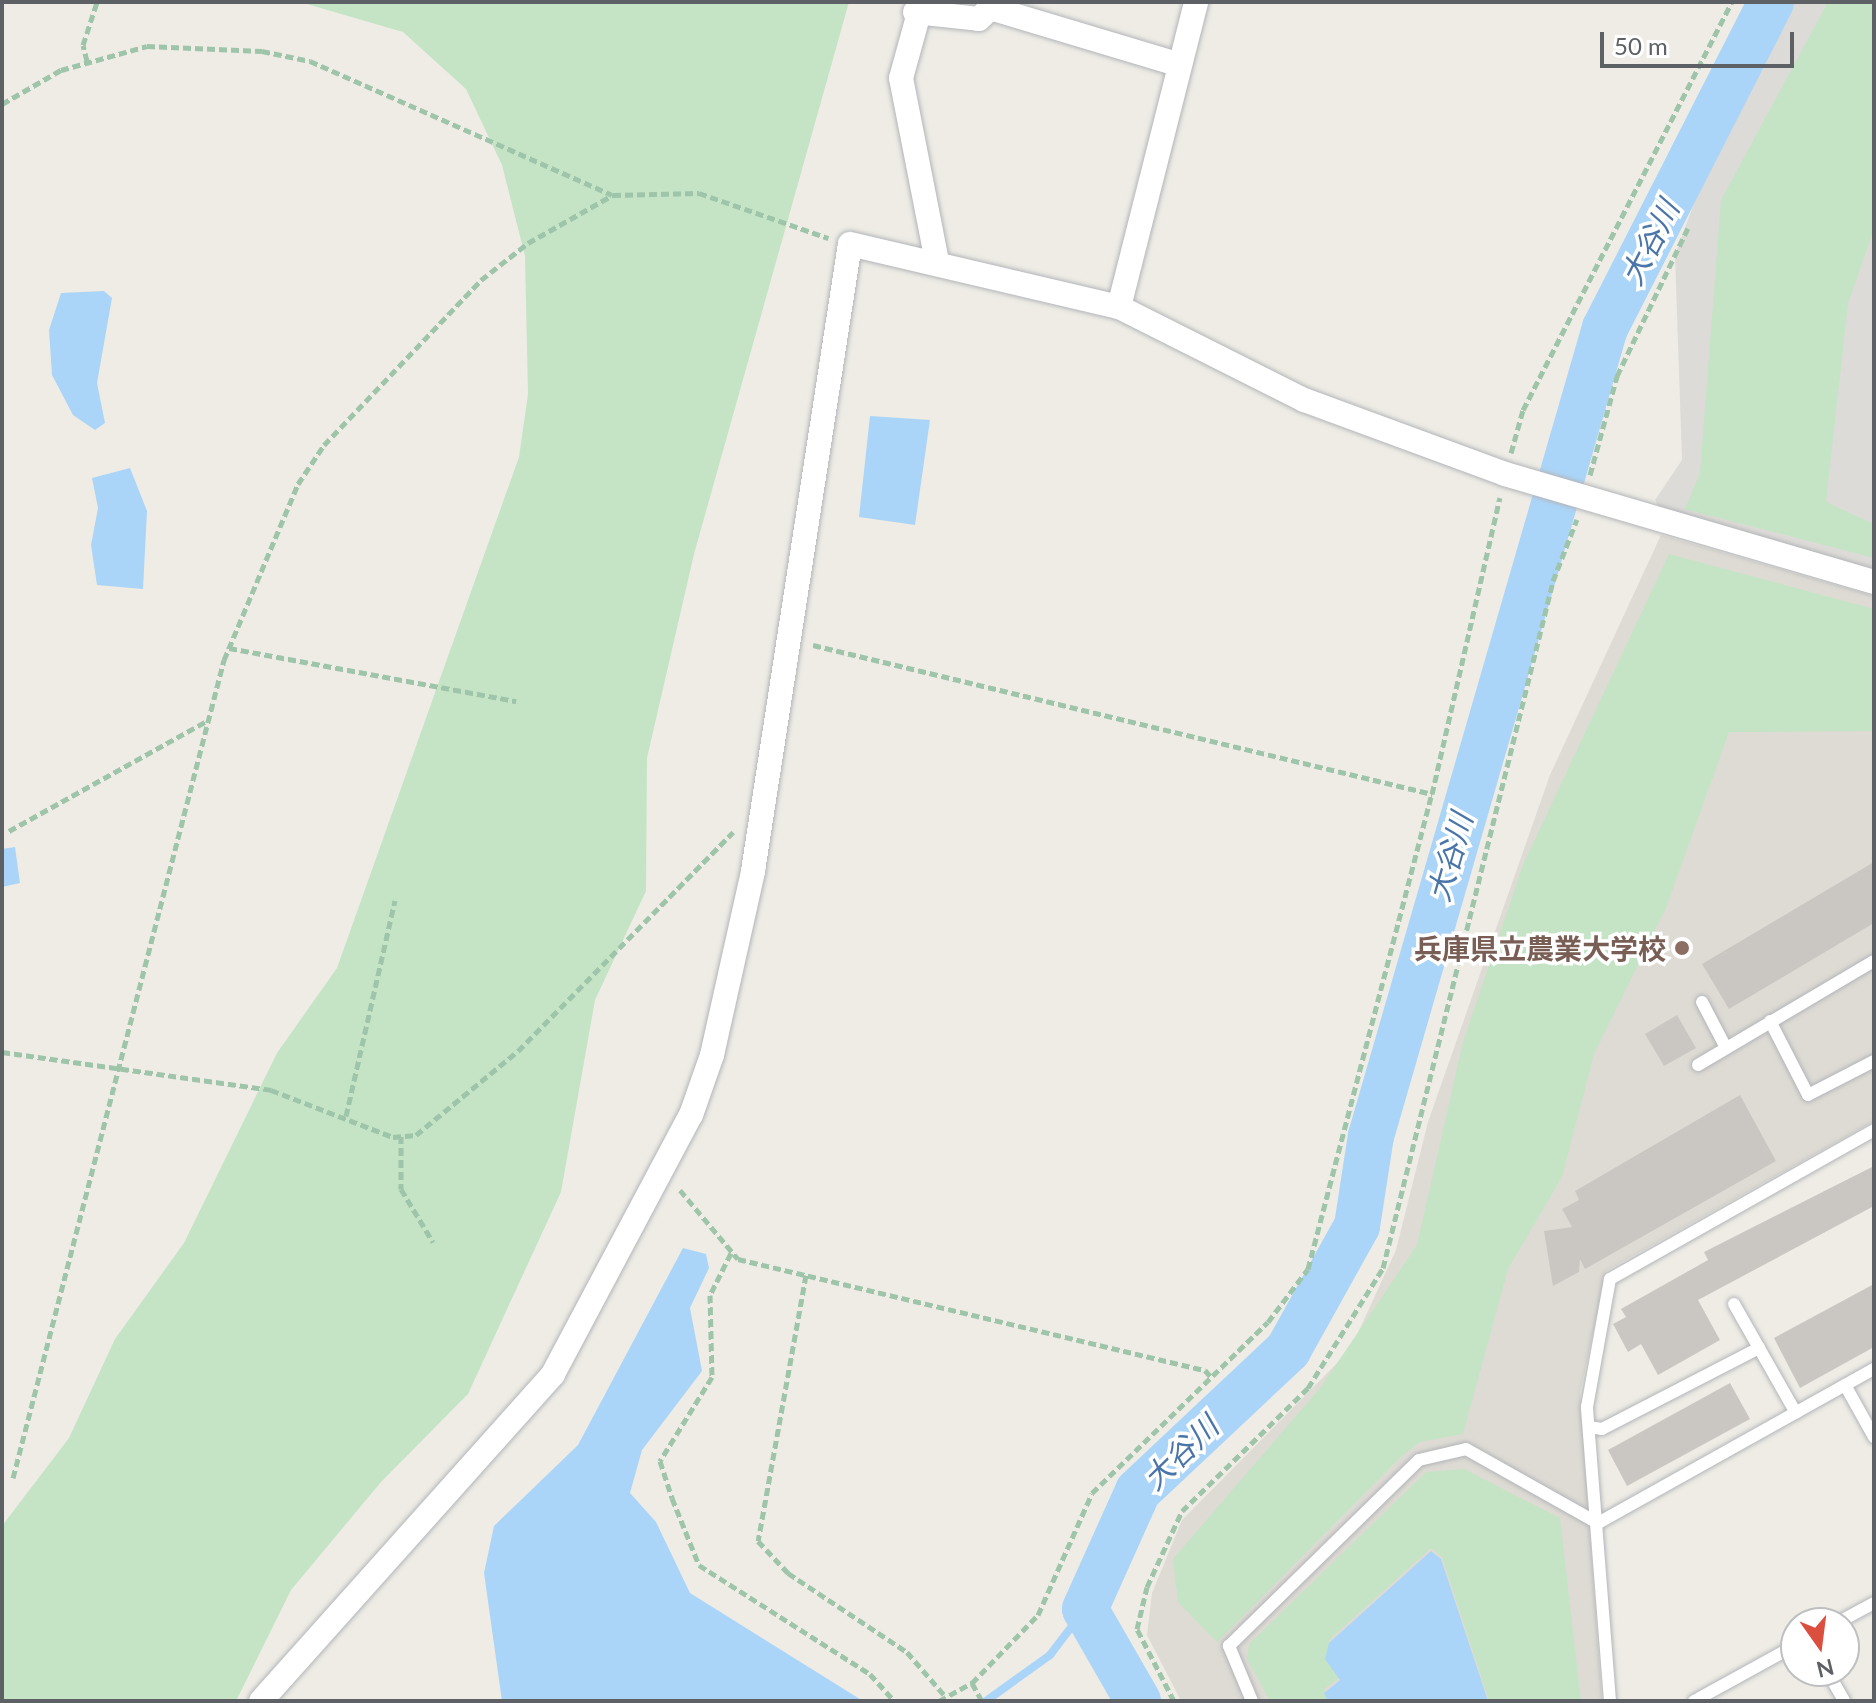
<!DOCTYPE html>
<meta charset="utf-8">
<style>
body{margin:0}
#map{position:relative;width:1876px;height:1703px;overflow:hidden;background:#eeece5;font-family:Lato,"Noto Sans JP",sans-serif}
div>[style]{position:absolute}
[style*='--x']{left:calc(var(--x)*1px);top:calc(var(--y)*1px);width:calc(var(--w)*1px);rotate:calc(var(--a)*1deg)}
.industrial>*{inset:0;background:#dddbd7}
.education>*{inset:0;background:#dedbd4}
.green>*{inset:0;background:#c4e4c5}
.water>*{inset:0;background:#abd5f8}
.stream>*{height:8px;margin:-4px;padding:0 4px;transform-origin:4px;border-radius:4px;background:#abd5f8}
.river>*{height:46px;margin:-23px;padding:0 23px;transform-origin:23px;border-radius:23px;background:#abd5f8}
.building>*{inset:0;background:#cac7c2}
.path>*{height:5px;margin-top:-2.5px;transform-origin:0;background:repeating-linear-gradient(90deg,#9ec4aa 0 8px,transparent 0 12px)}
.roads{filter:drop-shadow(0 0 2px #b2b5b9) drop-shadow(0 0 2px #b2b5b9)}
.service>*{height:12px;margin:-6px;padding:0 6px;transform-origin:6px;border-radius:6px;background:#fff}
.minor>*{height:24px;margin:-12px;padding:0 12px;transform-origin:12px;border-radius:12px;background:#fff}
.dots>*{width:22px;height:22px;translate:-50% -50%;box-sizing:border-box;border:4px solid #fff;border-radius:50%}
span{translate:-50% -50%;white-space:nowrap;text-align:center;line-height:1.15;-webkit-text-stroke:7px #fff;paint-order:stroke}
.education-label{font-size:28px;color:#785e54;font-weight:700}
.right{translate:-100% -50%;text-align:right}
.water-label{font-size:30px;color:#4975a9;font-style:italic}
.frame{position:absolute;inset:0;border:4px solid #5d6064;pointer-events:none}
.north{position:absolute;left:1780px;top:1607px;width:80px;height:80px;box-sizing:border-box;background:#fff;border:2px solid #bebfc1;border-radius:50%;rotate:166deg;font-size:22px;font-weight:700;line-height:32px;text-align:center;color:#5d6064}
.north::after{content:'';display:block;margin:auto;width:28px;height:36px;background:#db4f3e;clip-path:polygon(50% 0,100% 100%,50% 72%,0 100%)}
.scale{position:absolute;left:1600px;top:32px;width:194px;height:36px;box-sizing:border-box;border:4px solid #5d6064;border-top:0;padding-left:10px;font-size:24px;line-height:28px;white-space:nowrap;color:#5d6064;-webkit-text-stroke:6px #fff;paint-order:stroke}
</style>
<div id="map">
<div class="industrial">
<div style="clip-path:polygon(1793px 2px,1874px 2px,1874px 581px,1666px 521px,1655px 500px,1682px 460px,1675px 255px,1713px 152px)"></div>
</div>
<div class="education">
<div style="clip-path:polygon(1661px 535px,1874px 596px,1874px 1121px,1606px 1271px,1580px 1393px,1602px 1701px,1181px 1701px,1147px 1635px,1152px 1593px,1182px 1520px,1350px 1350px,1396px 1250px,1428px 1122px,1550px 775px)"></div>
</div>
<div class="green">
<div style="clip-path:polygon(300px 2px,849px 2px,694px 554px,647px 758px,646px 891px,595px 1000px,561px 1192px,468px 1394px,381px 1482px,291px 1590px,236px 1701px,2px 1701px,2px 1526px,69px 1438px,115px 1339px,184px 1243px,277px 1053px,337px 968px,519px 457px,528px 394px,525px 256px,502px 165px,466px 89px,403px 32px)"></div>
<div style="clip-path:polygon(1828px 2px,1874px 2px,1874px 229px,1848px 304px,1826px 502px,1874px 524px,1874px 558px,1685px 509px,1700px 473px,1721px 200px)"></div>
<div style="clip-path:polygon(1669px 554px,1874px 609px,1874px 731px,1729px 732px,1666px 908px,1594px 1054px,1562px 1177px,1508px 1269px,1463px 1434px,1420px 1442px,1402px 1456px,1217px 1642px,1178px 1602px,1173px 1559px,1321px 1387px,1417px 1245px,1463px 1042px,1523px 865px)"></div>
<div style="clip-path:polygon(1464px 1469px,1560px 1518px,1581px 1701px,1489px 1701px,1442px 1557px,1431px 1548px,1330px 1639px,1326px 1656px,1340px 1677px,1324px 1689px,1330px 1701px,1270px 1701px,1247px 1659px,1249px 1644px,1426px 1472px)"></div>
</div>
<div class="water">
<div style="clip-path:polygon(104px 291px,112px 298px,97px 383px,105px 423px,95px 430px,73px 415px,52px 375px,49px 330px,61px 293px)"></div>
<div style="clip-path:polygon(870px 416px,930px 420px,915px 525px,859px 517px)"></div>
<div style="clip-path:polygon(130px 468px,147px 511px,143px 589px,97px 585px,91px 545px,98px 508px,92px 478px)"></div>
<div style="clip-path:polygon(15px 847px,20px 883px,2px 887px,2px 849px)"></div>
<div style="clip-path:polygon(683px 1248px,706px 1254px,709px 1268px,690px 1308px,702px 1371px,642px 1450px,630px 1493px,656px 1522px,690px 1593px,863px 1701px,502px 1701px,484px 1573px,494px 1526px,578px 1445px)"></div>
<div style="clip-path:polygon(1431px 1551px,1441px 1559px,1488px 1701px,1328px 1701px,1324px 1693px,1340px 1680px,1325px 1659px,1329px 1643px)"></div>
</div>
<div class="stream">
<div style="--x:986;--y:1701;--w:79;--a:-35.7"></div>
<div style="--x:1050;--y:1655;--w:58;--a:-52.7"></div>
</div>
<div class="river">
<div style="--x:1138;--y:1701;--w:106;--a:-119.9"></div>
<div style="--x:1085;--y:1609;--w:129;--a:-65.8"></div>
<div style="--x:1138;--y:1491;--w:206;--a:-43.2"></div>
<div style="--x:1288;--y:1350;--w:142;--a:-60.9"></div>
<div style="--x:1357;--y:1226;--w:91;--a:-81.2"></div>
<div style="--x:1371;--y:1136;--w:841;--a:-73.85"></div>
<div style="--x:1605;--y:328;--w:366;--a:-63"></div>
</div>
<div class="building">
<div style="clip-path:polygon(1874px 862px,1874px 923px,1729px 1009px,1702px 964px)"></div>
<div style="clip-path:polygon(1677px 1015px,1696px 1048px,1664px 1066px,1645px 1034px)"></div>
<div style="clip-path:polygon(1740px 1095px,1776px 1161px,1585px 1269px,1580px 1259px,1579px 1272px,1553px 1286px,1544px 1231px,1572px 1227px,1562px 1209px,1579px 1200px,1575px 1191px)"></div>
<div style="clip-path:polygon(1874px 1166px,1874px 1206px,1698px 1300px,1720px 1340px,1658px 1375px,1641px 1344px,1628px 1352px,1613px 1324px,1626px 1317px,1621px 1309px,1708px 1260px,1704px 1252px)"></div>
<div style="clip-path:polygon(1874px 1284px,1874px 1347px,1800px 1388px,1774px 1338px)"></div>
<div style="clip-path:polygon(1730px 1383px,1750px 1419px,1627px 1486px,1608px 1450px)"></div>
</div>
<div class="path">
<div style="--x:87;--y:61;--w:16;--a:-104"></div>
<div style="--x:83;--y:45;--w:45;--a:-72"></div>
<div style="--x:2;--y:104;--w:68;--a:-30"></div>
<div style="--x:61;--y:70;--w:89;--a:-15.6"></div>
<div style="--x:147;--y:46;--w:115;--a:2.5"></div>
<div style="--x:262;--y:51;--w:49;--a:11.8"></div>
<div style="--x:310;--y:61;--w:330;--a:23.9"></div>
<div style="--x:1511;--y:453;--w:45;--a:-74.4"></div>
<div style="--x:1523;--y:410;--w:458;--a:-62.9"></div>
<div style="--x:1590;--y:475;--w:103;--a:-74.7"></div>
<div style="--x:1617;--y:376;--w:164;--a:-64.4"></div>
<div style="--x:813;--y:645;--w:637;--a:13.53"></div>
<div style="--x:229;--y:648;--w:292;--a:10.5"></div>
<div style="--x:9;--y:831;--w:227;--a:-29.1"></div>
<div style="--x:2;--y:1052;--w:272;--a:8"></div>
<div style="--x:271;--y:1090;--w:131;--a:21.1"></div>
<div style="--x:393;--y:1137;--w:23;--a:-5"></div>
<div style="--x:416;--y:1135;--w:132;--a:-39.5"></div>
<div style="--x:518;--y:1051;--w:307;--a:-45.5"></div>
<div style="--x:346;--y:1116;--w:221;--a:-77.2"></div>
<div style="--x:401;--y:1136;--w:53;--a:90"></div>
<div style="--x:401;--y:1189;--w:62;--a:58.9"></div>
<div style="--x:680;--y:1190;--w:90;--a:50"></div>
<div style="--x:738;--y:1259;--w:480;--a:13.4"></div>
<div style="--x:1205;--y:1370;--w:11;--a:49"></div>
<div style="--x:731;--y:1253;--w:47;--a:116.6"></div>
<div style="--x:710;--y:1295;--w:82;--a:88.6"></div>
<div style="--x:712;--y:1377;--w:99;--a:121.8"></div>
<div style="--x:660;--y:1461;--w:39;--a:72"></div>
<div style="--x:672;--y:1498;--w:72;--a:68.1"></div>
<div style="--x:699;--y:1565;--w:203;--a:32.5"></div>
<div style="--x:870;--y:1674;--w:36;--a:48"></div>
<div style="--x:806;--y:1275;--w:270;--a:100.2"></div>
<div style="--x:758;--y:1541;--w:44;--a:46.8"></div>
<div style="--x:788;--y:1573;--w:143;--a:33.6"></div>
<div style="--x:907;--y:1652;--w:60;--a:49.1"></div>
<div style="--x:13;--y:1478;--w:845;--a:-75.54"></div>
<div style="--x:224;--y:660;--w:191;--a:-67.2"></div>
<div style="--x:298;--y:484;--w:47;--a:-56.3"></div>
<div style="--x:324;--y:445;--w:228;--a:-46.4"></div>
<div style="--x:481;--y:280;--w:60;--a:-38.2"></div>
<div style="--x:528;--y:243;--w:98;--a:-29.5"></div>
<div style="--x:613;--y:195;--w:86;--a:-1.3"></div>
<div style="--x:699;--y:193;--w:137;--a:19.2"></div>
<div style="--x:972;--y:1683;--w:21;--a:61"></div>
<div style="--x:939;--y:1701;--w:38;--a:-29"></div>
<div style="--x:972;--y:1683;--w:95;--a:-45.9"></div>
<div style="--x:1038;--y:1615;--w:133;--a:-66.1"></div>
<div style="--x:1092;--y:1493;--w:245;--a:-44.2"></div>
<div style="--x:1268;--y:1322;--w:66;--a:-53"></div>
<div style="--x:1308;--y:1269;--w:491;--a:-75.4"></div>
<div style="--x:1432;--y:794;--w:304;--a:-77.1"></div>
<div style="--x:1174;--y:1701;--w:81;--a:-117.2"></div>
<div style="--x:1137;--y:1629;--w:43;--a:-76.6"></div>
<div style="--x:1147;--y:1587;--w:84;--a:-65.3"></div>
<div style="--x:1182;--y:1511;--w:176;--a:-44.3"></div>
<div style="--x:1308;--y:1388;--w:142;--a:-58"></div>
<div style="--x:1383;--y:1268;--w:708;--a:-76.1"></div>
<div style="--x:1553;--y:581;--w:66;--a:-68.8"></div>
</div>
<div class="roads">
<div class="service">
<div style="--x:1702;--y:1002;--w:52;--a:62.4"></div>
<div style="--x:1770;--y:1021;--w:83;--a:62.8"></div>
<div style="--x:1808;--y:1095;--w:74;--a:-27.3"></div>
<div style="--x:1698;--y:1065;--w:204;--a:-30.6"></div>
<div style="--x:1734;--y:1304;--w:125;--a:60.4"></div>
<div style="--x:1845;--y:1385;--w:60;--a:60.9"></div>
<div style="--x:1589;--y:1427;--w:13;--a:9"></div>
<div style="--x:1602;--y:1429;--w:177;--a:-27.3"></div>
<div style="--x:1837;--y:1623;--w:42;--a:-28.4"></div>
<div style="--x:1827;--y:1671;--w:34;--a:60"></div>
<div style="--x:1252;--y:1701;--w:60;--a:-112.7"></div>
<div style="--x:1229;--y:1646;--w:266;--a:-44.4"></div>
<div style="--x:1419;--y:1460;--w:48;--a:-13.2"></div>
<div style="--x:1466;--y:1449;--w:151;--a:29.3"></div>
<div style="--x:1598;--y:1523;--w:316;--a:-29.2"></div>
<div style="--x:1610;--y:1701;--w:295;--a:-94.5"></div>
<div style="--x:1587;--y:1407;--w:130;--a:-79.8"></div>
<div style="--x:1610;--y:1279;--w:303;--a:-29.4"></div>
<div style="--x:1694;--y:1701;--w:116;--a:-28.8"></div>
</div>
<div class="minor">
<div style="--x:922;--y:2;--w:79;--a:105.4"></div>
<div style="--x:901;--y:78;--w:187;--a:78.9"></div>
<div style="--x:915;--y:12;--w:64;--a:6.2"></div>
<div style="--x:979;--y:19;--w:16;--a:-45"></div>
<div style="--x:990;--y:8;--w:198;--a:16.7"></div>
<div style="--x:1119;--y:307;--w:315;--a:-75.8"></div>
<div style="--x:261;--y:1701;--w:438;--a:-48.2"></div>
<div style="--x:553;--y:1374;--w:293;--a:-62"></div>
<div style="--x:691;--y:1115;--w:64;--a:-70.7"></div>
<div style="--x:712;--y:1055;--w:189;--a:-77.4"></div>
<div style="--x:753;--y:871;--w:634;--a:-81.21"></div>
<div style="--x:850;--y:244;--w:276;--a:13.2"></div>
<div style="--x:1119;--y:307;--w:207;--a:26.7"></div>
<div style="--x:1304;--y:400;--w:214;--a:20.2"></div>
<div style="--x:1505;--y:474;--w:384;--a:16.3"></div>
</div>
</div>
<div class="dots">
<div style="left:1682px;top:948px;background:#8d6e63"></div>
</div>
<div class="education-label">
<span class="right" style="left:1666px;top:948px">兵庫県立農業大学校</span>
</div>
<div class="water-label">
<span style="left:1649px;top:242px;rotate:-63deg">大谷川</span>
<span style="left:1449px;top:857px;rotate:-74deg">大谷川</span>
<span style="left:1180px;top:1452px;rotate:-44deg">大谷川</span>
</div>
<div class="frame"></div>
<div class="north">N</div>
<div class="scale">50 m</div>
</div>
